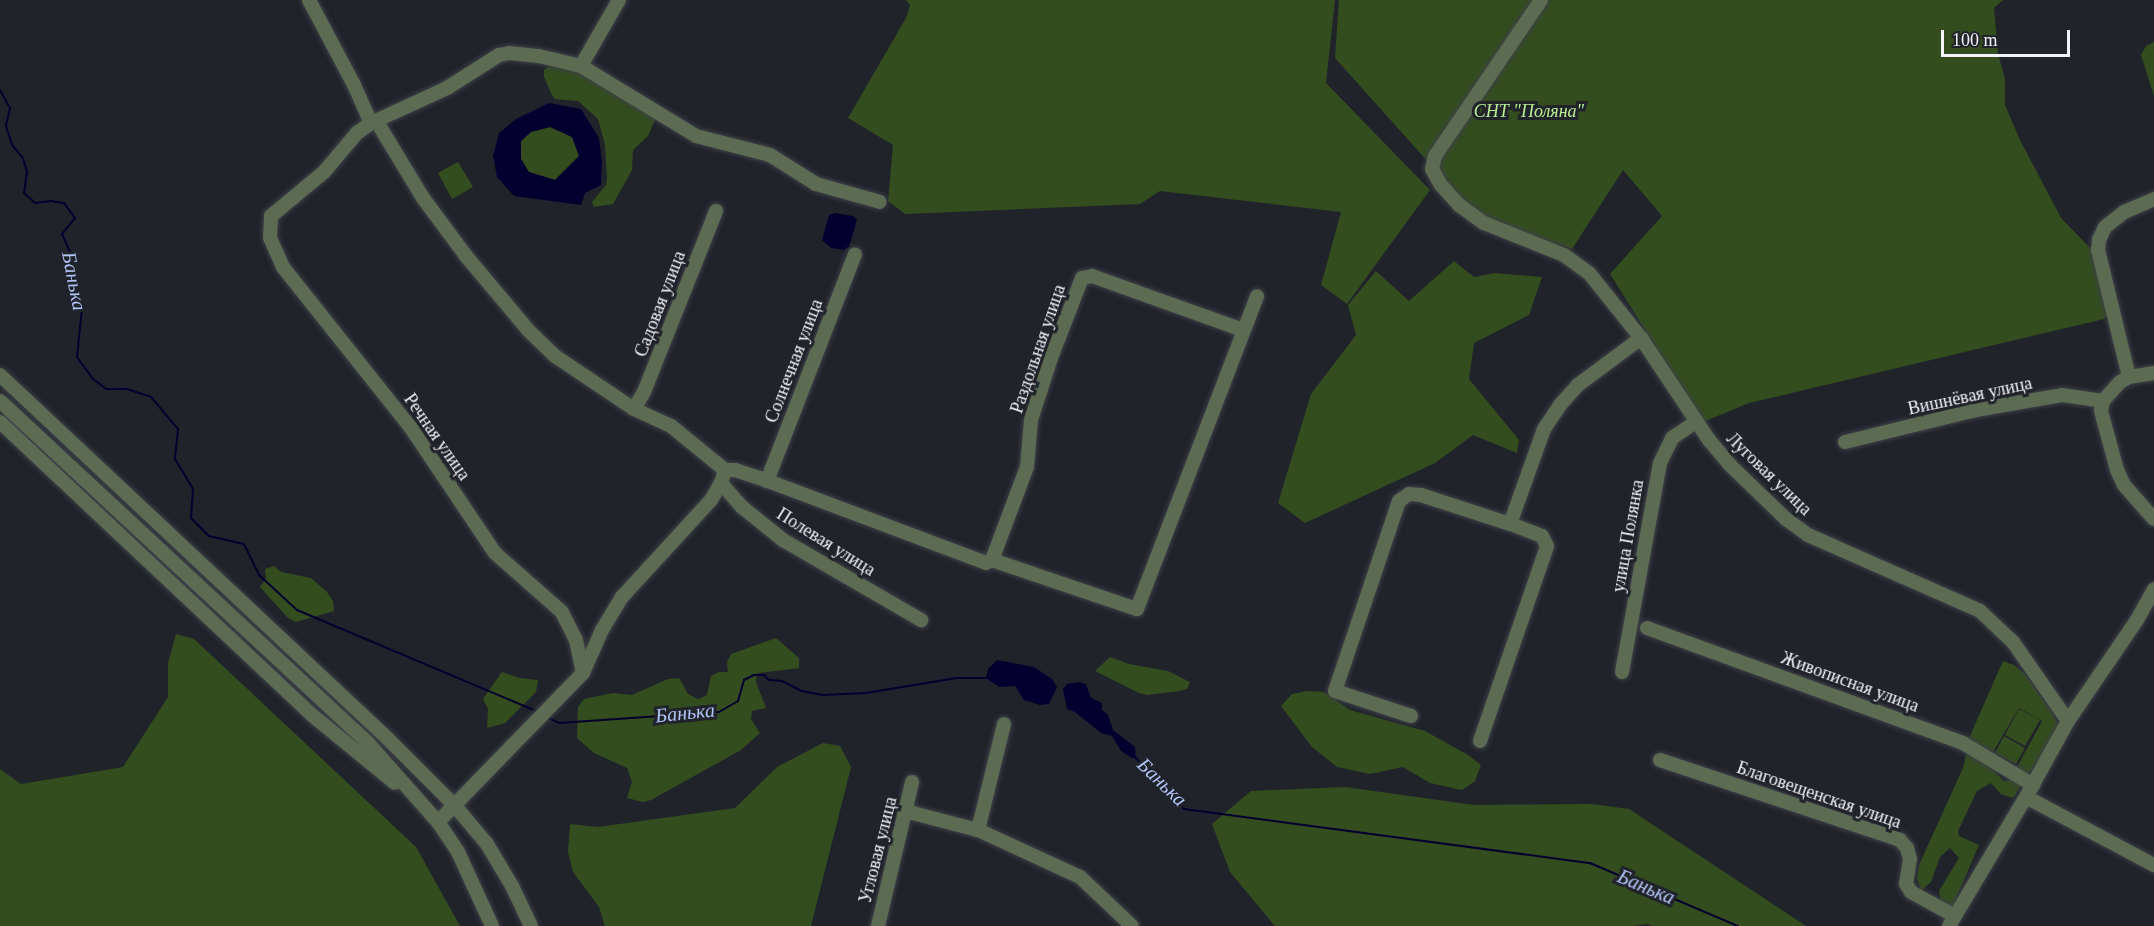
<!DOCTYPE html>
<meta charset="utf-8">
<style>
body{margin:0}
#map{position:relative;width:2154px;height:926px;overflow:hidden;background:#21232b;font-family:"Times New Roman",serif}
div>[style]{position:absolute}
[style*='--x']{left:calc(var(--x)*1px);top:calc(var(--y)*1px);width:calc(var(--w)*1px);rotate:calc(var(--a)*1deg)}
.green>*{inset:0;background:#344d1e}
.water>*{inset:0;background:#03002f}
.stream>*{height:2px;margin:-1px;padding:0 1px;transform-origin:1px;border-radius:1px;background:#03002f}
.roads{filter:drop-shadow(0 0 2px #3e4048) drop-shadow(0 0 2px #3e4048)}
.minor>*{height:14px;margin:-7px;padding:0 7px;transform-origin:7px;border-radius:7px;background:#5c6b52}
span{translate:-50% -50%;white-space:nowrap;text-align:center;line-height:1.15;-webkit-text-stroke:6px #21232b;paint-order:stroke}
.park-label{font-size:18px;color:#baec93;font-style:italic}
.street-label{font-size:18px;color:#f1f3f8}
.water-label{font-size:20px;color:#b2c4f8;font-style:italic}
.scale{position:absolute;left:1941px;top:30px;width:129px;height:27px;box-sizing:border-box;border:3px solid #f1f3f8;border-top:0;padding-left:8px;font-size:18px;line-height:21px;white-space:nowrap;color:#f1f3f8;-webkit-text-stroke:4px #21232b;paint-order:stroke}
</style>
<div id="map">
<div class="green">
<div style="clip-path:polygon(906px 0,1335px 0,1326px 83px,1430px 190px,1347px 304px,1321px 285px,1341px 212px,1160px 191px,1140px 204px,905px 214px,888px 201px,893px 145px,848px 118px,906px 18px,910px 5px)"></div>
<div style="clip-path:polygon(1339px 0,2003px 0,1994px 8px,1998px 54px,2005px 79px,2005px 105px,2020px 140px,2061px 218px,2095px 253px,2108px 314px,2104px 319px,1749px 403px,1703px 422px,1610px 274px,1662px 216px,1623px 170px,1572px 249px,1496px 224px,1464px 202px,1335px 58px)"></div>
<div style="clip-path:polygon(2154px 42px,2154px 96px,2141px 55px,2146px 46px)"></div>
<div style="clip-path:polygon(549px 66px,581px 71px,656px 118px,648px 136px,633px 150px,632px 170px,613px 204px,594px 207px,592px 202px,606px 185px,607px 178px,605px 145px,598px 119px,578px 101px,555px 99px,552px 95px,544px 77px,544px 70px)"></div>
<div style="clip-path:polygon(550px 127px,572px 137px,579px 156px,555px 180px,529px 172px,521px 159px,521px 141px,531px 132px)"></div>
<div style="clip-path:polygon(458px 162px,473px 187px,452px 199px,438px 173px)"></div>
<div style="clip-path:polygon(1454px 261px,1474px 277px,1495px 273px,1542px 277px,1529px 315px,1474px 343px,1469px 379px,1519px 440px,1517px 453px,1473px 435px,1435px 463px,1305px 523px,1278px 503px,1311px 394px,1356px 335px,1348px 305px,1376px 271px,1409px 301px)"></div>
<div style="clip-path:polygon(274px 566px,281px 572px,311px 578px,327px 592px,333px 601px,334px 611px,296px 622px,287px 617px,260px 587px,266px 579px,265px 569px)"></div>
<div style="clip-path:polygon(176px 634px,194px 639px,416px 847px,460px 926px,0 926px,0 769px,21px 784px,123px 767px,168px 697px,168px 663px)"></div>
<div style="clip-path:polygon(776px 638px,799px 658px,799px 668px,757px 673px,756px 682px,766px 708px,752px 711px,751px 719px,760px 733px,741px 750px,651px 800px,643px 802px,627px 798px,632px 782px,627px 768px,594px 753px,577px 738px,578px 707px,584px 699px,613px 693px,632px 695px,668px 679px,679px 678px,688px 694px,698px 699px,707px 695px,711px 676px,719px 672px,728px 672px,727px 662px,731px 654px)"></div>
<div style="clip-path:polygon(1110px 657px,1129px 664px,1168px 671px,1190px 682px,1187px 689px,1179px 691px,1147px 695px,1139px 693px,1095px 671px)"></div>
<div style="clip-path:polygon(2003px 661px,2014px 665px,2024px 673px,2054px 715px,2059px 728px,2013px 798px,2001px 794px,1991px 783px,1977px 791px,1958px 831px,1959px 836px,1979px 845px,1952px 908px,1941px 904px,1939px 891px,1959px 858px,1950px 848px,1940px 857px,1931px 882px,1921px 891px,1917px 878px,1919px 865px,1963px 768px,1967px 750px,1980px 758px,2004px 781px,2010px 780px,2042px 721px,2019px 708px,1993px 752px,1969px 738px)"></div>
<div style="clip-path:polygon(502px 672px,519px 678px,538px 680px,536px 692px,505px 723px,487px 728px,488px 709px,483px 699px)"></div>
<div style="clip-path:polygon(1307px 691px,1324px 692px,1350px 710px,1425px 731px,1468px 755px,1481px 765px,1475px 781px,1462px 790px,1430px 783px,1403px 767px,1370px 774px,1337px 767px,1312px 747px,1281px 706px,1292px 694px)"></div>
<div style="clip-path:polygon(2019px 709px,2040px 720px,2025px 746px,2005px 735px)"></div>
<div style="clip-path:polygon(2004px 736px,2025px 748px,2016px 764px,1995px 753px)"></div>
<div style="clip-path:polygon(823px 743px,840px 746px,851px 767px,811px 926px,605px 926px,599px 907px,573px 872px,568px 852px,570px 824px,598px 827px,735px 808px,777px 767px)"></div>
<div style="clip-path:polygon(1345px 787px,1474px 805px,1592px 804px,1629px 809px,1806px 926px,1652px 926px,1647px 924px,1633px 926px,1275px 926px,1230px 872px,1212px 824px,1251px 791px)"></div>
</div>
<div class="water">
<div style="clip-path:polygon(evenodd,549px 103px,581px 109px,599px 138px,602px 162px,601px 185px,585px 193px,581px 205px,514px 196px,497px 177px,493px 156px,499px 133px,516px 119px,549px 103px,550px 127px,572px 137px,579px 156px,555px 180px,529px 172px,521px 159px,521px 141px,531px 132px,550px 127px)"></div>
<div style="clip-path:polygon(835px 213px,853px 216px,857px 220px,849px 247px,844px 250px,831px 248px,822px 240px,829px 215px)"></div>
<div style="clip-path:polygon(997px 660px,1034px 667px,1052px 679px,1057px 687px,1049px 704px,1040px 705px,1024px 700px,1015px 686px,999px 687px,986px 678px,988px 669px)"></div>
<div style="clip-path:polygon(1079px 682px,1086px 684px,1091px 698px,1102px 703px,1102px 710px,1108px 715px,1113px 730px,1135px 747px,1136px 758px,1132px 758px,1121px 751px,1112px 736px,1101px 733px,1075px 712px,1067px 709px,1063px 689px,1067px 684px)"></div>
</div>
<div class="stream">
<div style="--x:0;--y:90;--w:21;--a:61"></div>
<div style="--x:10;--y:108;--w:18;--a:103"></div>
<div style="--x:6;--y:126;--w:20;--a:72"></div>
<div style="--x:12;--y:145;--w:17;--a:50"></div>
<div style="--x:23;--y:158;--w:15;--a:74"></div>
<div style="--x:27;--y:172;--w:21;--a:98"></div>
<div style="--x:24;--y:193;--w:15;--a:42"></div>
<div style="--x:35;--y:203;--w:16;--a:-7"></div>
<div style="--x:51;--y:201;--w:13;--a:9"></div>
<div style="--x:64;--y:203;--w:19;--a:54"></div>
<div style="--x:75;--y:218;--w:21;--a:129"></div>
<div style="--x:62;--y:234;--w:24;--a:66"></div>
<div style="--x:72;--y:256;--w:24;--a:92"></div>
<div style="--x:71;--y:280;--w:30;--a:69"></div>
<div style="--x:82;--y:308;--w:49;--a:95.8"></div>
<div style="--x:77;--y:357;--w:26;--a:54"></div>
<div style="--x:92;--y:378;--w:18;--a:38"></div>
<div style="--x:106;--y:389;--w:21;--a:0"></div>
<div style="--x:127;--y:389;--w:25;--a:18"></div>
<div style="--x:151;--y:397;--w:42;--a:49.8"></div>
<div style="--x:178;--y:429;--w:30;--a:96"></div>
<div style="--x:175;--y:459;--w:35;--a:59"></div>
<div style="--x:193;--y:489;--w:29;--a:94"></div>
<div style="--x:191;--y:518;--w:25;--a:45"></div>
<div style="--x:209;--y:536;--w:36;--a:13"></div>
<div style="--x:244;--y:544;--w:34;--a:64"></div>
<div style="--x:259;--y:575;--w:52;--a:42.6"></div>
<div style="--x:297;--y:610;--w:263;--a:22.9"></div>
<div style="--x:547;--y:717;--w:13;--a:27"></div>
<div style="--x:559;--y:723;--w:160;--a:-3.9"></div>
<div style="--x:719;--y:712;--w:22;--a:-30"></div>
<div style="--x:738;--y:701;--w:22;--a:-74"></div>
<div style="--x:744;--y:680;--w:11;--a:-27"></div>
<div style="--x:754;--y:675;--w:10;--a:0"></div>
<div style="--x:764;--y:675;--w:7;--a:45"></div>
<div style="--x:769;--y:680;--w:13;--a:4"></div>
<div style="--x:782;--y:681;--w:22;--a:27"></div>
<div style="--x:802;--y:691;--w:21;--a:11"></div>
<div style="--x:823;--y:695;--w:43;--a:-2.7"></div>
<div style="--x:866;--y:693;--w:92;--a:-9.4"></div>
<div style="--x:957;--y:678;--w:30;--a:0"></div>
<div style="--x:1135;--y:757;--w:71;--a:46.7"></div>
<div style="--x:1184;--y:809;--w:410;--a:7.6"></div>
<div style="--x:1590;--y:863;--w:161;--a:23.1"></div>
</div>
<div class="roads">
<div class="minor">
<div style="--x:309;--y:0;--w:96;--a:62.1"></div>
<div style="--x:354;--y:85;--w:42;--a:65.9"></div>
<div style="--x:1541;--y:0;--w:189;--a:124.2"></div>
<div style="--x:1435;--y:156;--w:13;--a:103"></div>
<div style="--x:1432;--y:169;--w:18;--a:61"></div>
<div style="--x:1441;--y:185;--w:27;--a:48"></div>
<div style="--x:1459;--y:205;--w:31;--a:36"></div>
<div style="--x:1484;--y:223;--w:86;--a:21.8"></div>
<div style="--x:1564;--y:255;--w:31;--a:36"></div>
<div style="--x:1589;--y:273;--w:83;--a:51.3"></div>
<div style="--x:1641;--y:338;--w:123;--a:56.3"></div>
<div style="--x:1709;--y:440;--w:34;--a:50"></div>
<div style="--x:1731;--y:466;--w:76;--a:43.9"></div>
<div style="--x:1786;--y:519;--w:27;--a:36"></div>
<div style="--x:1808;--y:535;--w:188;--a:23.8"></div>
<div style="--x:1980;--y:611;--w:45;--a:43.2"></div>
<div style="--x:2013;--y:642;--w:96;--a:55.2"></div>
<div style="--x:581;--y:66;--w:76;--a:-60.1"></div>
<div style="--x:377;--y:122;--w:89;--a:58.8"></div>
<div style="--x:423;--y:198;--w:72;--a:53.4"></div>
<div style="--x:466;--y:256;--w:97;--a:50"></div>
<div style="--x:528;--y:330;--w:37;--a:44"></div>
<div style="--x:555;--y:356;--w:95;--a:33.9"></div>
<div style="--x:634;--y:409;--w:41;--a:24.7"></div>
<div style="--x:671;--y:426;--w:70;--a:39.2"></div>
<div style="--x:725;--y:470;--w:10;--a:0"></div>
<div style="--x:735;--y:470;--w:26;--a:18"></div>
<div style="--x:760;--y:478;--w:241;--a:20.6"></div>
<div style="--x:986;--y:563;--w:7;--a:-27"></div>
<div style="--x:992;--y:560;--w:153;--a:18.7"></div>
<div style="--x:1137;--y:609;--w:335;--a:-69"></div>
<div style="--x:2154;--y:373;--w:25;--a:171"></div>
<div style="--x:2129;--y:377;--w:10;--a:151"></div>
<div style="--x:2120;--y:382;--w:25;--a:132"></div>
<div style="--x:2103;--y:401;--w:10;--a:101"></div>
<div style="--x:2101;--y:411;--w:61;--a:74.8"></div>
<div style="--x:2117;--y:470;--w:17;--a:65"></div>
<div style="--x:2124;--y:485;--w:45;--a:48.6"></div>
<div style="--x:0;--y:375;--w:532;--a:43.17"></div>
<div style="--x:388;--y:739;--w:95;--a:45"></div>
<div style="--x:455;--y:806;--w:50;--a:49.9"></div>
<div style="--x:487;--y:844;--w:49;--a:59.2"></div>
<div style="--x:512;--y:886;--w:44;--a:64.6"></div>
<div style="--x:2129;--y:377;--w:131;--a:-103.7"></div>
<div style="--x:2098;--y:250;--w:10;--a:-84"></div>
<div style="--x:2099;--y:240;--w:14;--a:-65"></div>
<div style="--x:2105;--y:227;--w:24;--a:-38"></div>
<div style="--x:2124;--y:212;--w:33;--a:-23"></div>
<div style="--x:0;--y:401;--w:502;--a:42.9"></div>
<div style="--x:368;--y:743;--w:106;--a:48.5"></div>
<div style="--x:438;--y:822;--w:36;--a:56"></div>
<div style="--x:458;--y:852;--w:81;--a:65.3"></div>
<div style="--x:634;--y:409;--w:20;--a:-60"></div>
<div style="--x:644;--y:392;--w:195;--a:-68.3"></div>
<div style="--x:0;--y:422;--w:428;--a:43.2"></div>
<div style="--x:312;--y:715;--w:107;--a:39.3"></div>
<div style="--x:1845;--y:442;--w:135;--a:-13.7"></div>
<div style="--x:1976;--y:410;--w:87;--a:-9.9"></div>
<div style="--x:2062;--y:395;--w:41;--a:8.3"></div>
<div style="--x:767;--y:481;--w:243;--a:-68.8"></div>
<div style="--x:721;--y:483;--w:32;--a:49"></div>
<div style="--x:742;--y:507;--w:53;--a:38.8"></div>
<div style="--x:783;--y:540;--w:160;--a:30.1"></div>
<div style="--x:992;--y:560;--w:99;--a:-69.4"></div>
<div style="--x:1027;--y:467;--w:47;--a:-85.1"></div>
<div style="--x:1031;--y:420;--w:65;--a:-72.1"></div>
<div style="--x:1051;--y:358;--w:86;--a:-68.8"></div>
<div style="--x:1082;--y:278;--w:10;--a:-11"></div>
<div style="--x:1092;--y:276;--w:160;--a:19.7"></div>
<div style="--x:1647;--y:628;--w:336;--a:20"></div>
<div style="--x:1963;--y:743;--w:82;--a:31"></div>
<div style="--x:1622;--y:672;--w:212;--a:-79.7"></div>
<div style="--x:1660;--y:463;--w:28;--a:-64"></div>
<div style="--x:1672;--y:438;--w:29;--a:-34"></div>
<div style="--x:583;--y:673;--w:34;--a:-102"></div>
<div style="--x:576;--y:640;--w:31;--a:-117"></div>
<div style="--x:562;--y:612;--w:89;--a:-138.6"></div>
<div style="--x:495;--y:553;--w:151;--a:-123.9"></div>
<div style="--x:411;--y:428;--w:206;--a:-128.5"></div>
<div style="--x:283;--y:267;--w:32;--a:-114"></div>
<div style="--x:270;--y:238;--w:22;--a:-87"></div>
<div style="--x:271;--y:216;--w:69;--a:-39.7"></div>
<div style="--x:324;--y:172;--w:51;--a:-49.8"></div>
<div style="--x:357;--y:133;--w:17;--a:-36"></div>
<div style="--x:371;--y:123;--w:84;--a:-24.7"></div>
<div style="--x:447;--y:88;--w:62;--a:-32.4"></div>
<div style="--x:499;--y:55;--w:10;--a:-11"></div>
<div style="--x:509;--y:53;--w:30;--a:6"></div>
<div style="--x:539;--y:56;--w:43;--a:13.4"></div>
<div style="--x:581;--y:66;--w:135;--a:31.3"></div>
<div style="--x:696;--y:136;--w:76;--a:14.4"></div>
<div style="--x:770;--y:155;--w:54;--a:32.2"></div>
<div style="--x:816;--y:184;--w:66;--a:15.7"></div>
<div style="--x:1411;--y:716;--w:80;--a:-161.8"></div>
<div style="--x:1335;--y:691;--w:200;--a:-71.4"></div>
<div style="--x:1399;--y:501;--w:12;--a:-35"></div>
<div style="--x:1409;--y:494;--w:12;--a:5"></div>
<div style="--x:1421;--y:495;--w:94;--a:18"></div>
<div style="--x:1510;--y:524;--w:101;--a:-70.3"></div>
<div style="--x:1544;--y:429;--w:29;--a:-56"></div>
<div style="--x:1560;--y:405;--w:27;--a:-48"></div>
<div style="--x:1578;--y:385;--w:79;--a:-36.7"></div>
<div style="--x:1480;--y:741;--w:206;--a:-71"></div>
<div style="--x:1547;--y:546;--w:11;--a:-117"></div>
<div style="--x:1542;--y:536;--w:34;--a:-159"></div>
<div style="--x:1660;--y:760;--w:253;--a:18.4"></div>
<div style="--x:1900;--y:840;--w:11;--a:49"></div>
<div style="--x:1907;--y:848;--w:11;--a:75"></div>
<div style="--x:1910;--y:859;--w:25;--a:99"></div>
<div style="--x:1906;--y:884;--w:9;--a:58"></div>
<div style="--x:1911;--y:892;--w:50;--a:28.6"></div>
<div style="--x:2026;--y:797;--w:145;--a:28"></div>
<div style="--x:905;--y:811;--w:75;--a:14.6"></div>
<div style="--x:978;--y:830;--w:112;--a:24.7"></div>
<div style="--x:1080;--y:877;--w:71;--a:43.3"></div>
<div style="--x:438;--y:822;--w:208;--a:-45.8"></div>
<div style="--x:583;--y:673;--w:47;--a:-66.2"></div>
<div style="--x:602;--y:630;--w:39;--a:-59"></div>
<div style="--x:622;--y:597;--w:132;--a:-47.5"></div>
<div style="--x:711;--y:500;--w:20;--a:-60"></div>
<div style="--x:721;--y:483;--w:14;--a:-73"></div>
<div style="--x:978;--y:830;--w:109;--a:-76.2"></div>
<div style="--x:878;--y:926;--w:148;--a:-76.7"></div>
<div style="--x:1949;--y:926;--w:150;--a:-59.2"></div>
<div style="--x:2026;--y:797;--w:87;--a:-61.1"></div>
<div style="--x:2068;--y:721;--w:122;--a:-55.7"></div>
<div style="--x:2137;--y:620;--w:35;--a:-61"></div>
</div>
</div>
<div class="park-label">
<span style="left:1529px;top:111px">СНТ "Поляна"</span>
</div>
<div class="street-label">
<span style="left:660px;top:304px;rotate:-69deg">Садовая улица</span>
<span style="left:1038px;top:349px;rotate:-71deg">Раздольная улица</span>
<span style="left:794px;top:361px;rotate:-69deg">Солнечная улица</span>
<span style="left:1970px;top:396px;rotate:-12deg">Вишнёвая улица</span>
<span style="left:437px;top:437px;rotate:55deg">Речная улица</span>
<span style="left:1769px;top:474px;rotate:44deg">Луговая улица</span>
<span style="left:1628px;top:536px;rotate:-80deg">улица Полянка</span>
<span style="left:826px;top:542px;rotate:32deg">Полевая улица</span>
<span style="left:1850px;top:682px;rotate:20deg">Живописная улица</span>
<span style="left:1819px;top:795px;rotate:19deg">Благовещенская улица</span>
<span style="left:878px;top:850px;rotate:-76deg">Угловая улица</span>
</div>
<div class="water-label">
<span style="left:74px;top:281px;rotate:79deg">Банька</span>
<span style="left:685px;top:713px;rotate:-6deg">Банька</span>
<span style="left:1162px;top:782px;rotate:44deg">Банька</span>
<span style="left:1646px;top:887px;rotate:23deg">Банька</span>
</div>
<div class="scale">100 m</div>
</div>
